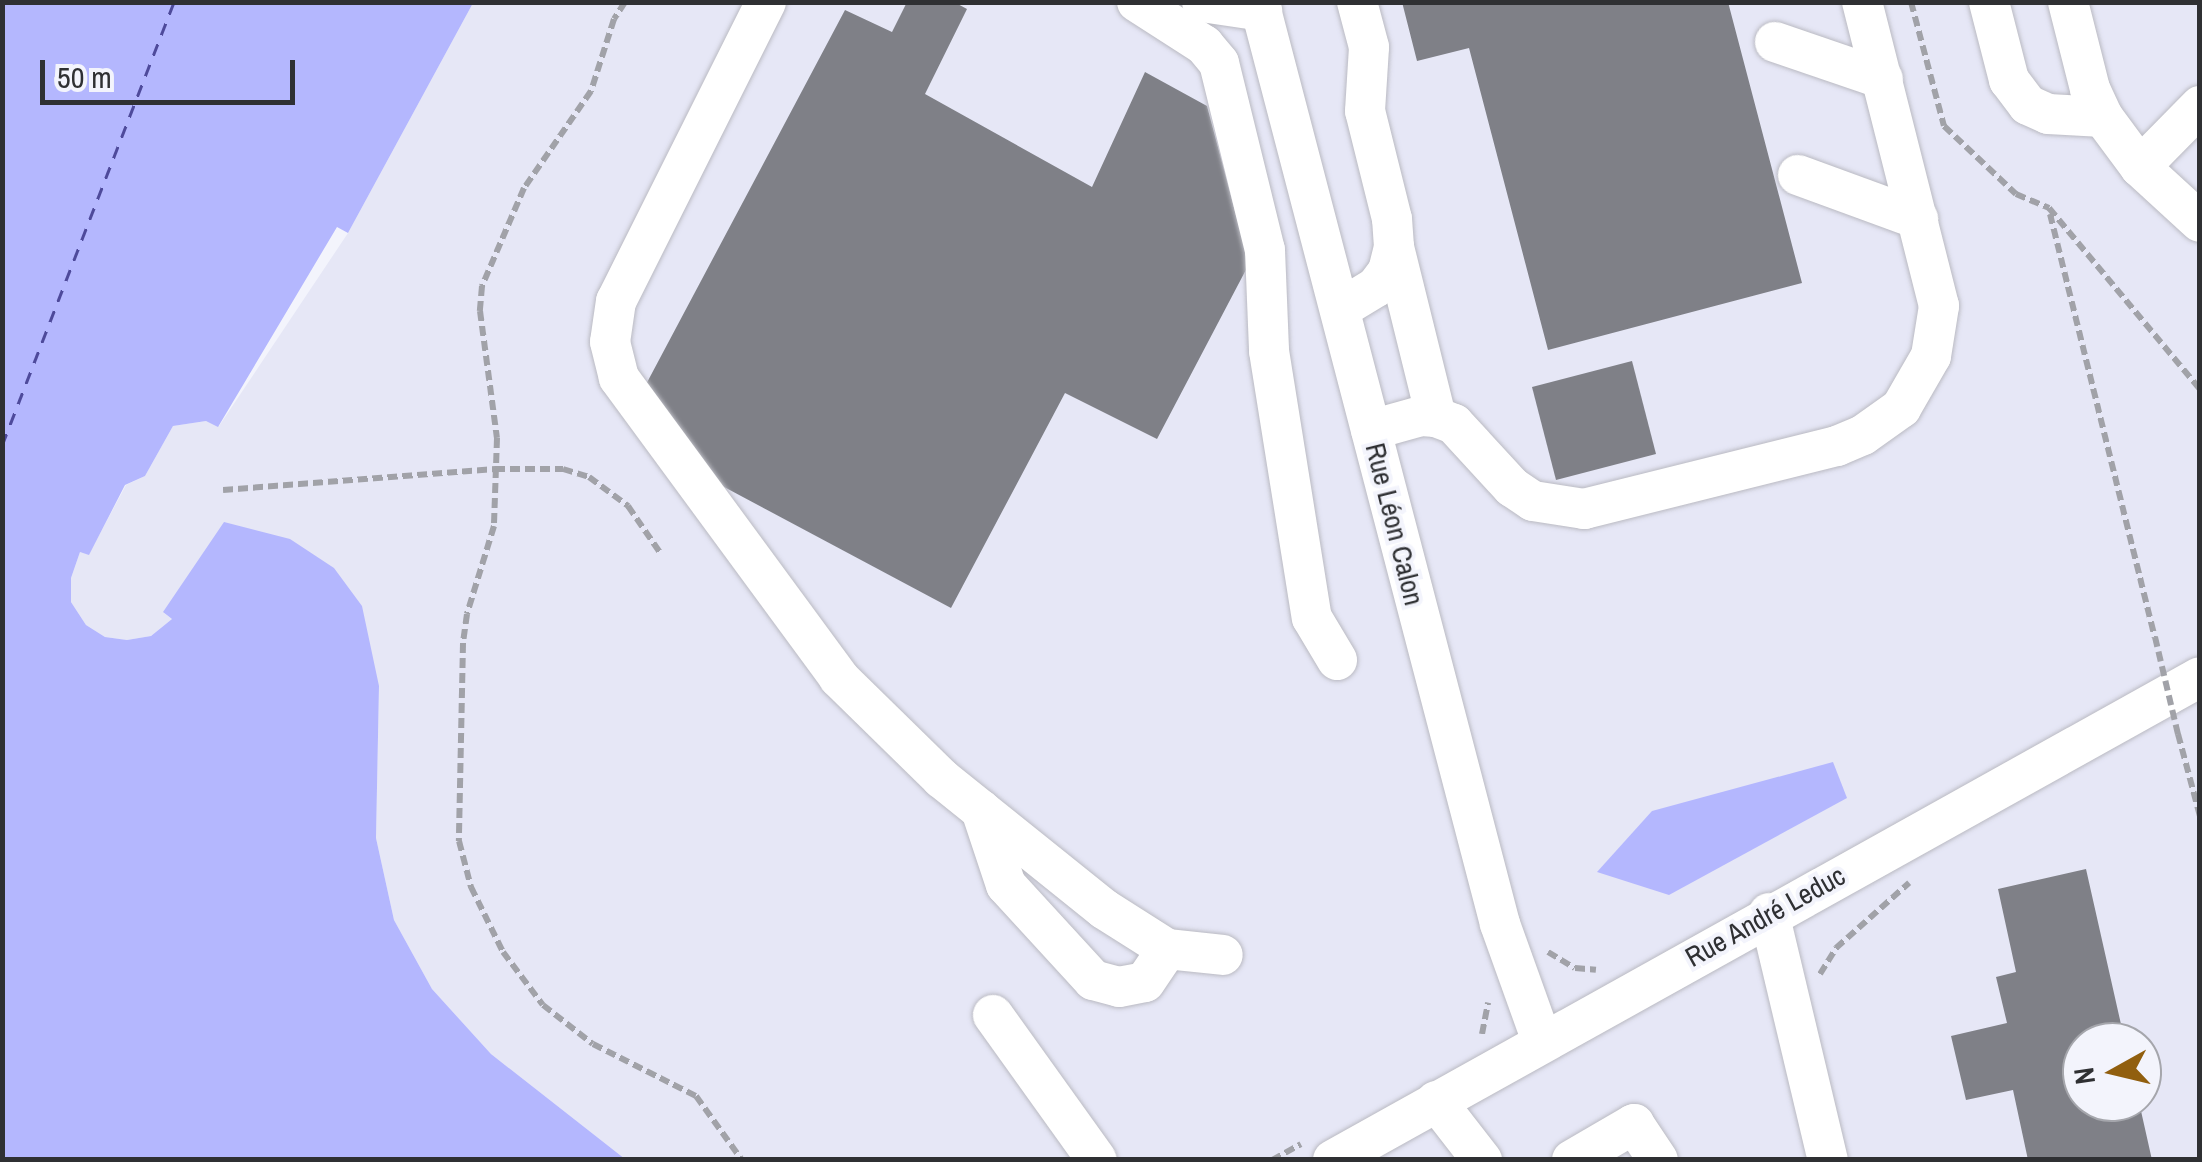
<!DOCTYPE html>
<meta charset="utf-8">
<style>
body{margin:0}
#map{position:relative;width:2202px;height:1162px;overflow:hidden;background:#f3f4fc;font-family:"Archivo Narrow",sans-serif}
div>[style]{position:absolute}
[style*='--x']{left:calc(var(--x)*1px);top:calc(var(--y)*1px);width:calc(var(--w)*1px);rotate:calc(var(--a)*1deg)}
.built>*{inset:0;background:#e6e7f6}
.water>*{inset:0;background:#b4b7fe}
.ferry>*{height:2.5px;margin-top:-1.25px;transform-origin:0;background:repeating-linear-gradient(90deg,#4e4a9b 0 12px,transparent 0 22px)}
.building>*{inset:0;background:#7f8087}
.path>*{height:6px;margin-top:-3px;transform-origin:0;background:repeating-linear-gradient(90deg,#a1a2a8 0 10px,transparent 0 15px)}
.roads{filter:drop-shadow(0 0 2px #babac2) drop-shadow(0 0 2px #babac2)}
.minor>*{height:40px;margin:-20px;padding:0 20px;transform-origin:20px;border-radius:20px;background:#fff}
.path-bridge>*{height:6px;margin-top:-3px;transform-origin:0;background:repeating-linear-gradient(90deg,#a1a2a8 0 10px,transparent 0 15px)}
span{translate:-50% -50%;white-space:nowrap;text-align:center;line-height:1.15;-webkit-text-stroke:8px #f3f4fc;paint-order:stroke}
.street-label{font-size:28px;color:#2f3033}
.frame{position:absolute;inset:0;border:5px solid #2f3033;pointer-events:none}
.north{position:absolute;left:2062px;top:1022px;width:100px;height:100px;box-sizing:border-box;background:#f3f4fc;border:2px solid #a5a6ac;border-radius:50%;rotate:262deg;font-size:28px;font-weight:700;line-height:40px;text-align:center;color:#2f3033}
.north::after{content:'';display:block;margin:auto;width:35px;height:45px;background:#915f0f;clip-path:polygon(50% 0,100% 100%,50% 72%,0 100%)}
.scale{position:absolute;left:40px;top:60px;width:255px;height:45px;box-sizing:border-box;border:5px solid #2f3033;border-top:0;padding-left:12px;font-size:30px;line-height:35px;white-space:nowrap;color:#2f3033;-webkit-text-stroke:8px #f3f4fc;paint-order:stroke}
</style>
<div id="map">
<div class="built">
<div style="clip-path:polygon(evenodd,473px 3px,2199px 3px,2199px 1159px,625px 1159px,491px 1054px,432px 989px,394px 920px,376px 838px,379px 686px,164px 613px,172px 619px,151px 636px,127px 640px,105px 637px,86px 625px,71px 602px,71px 578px,80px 552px,89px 554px,126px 485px,145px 476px,173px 426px,206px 421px,219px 426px,348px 233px,473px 3px,2082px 1042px,2142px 1042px,2142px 1102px,2082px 1102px,2082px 1042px)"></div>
</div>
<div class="water">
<div style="clip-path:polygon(2px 3px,473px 3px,348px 233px,337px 227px,218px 427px,206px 421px,173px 426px,145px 476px,125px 485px,89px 555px,80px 552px,71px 578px,71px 602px,86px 625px,105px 637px,127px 640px,151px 636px,172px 619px,163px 612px,224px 522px,290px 539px,334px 568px,362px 606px,379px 686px,376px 838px,394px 920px,432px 989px,491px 1054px,625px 1159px,3px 1159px)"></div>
<div style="clip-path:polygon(1833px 762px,1847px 798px,1669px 895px,1597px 872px,1652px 811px)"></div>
</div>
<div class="ferry">
<div style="--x:2;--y:445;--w:475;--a:-68.8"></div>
</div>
<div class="building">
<div style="clip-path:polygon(907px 2px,954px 2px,967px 9px,925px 94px,1092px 187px,1145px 72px,1207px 106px,1249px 264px,1157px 439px,1065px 393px,951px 608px,711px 480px,643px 390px,845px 10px,892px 32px)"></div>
<div style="clip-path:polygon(1402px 2px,1728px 2px,1802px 283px,1548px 350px,1469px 48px,1417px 61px)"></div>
<div style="clip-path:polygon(1632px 361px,1656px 454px,1556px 480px,1532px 387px)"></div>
<div style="clip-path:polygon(2086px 869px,2125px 1042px,2082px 1042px,2082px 1102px,2139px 1102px,2152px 1160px,2028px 1160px,2013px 1090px,1966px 1100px,1951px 1036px,2007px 1023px,1996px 977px,2016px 972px,1998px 889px)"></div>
</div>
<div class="path">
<div style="--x:625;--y:2;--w:20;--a:123"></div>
<div style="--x:614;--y:19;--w:76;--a:107.7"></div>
<div style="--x:591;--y:91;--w:118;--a:124.6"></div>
<div style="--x:524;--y:188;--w:107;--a:113.2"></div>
<div style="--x:482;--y:286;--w:25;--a:95"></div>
<div style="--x:480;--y:311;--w:128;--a:82.4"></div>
<div style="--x:497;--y:438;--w:88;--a:92"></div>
<div style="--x:494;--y:526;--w:92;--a:107.1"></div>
<div style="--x:467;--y:614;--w:29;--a:98"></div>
<div style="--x:463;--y:643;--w:198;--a:91.2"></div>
<div style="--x:459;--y:841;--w:48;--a:75.4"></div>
<div style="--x:471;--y:887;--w:72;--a:63.8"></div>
<div style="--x:503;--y:952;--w:66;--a:53"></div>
<div style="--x:543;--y:1005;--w:63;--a:38"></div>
<div style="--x:593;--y:1044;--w:115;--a:26.8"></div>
<div style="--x:696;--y:1096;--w:79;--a:54.3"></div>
<div style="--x:1911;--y:2;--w:128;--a:75.1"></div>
<div style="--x:1944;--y:126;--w:99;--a:43.4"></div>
<div style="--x:2016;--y:194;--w:36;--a:23"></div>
<div style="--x:2049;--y:208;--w:236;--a:50.2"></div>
<div style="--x:2050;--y:214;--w:436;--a:76.1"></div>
<div style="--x:223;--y:490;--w:273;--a:-4.4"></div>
<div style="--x:495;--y:469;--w:68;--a:0"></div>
<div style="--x:563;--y:469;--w:27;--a:17"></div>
<div style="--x:589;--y:477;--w:49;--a:36.6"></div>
<div style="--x:628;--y:506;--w:58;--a:55.5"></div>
<div style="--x:2178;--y:734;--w:85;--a:75"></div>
<div style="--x:1548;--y:952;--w:31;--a:31"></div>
<div style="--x:1575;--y:968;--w:21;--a:5"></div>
<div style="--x:1820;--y:974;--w:31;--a:-58"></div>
<div style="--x:1836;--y:948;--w:98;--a:-41.7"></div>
<div style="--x:1482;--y:1034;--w:32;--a:-79"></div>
<div style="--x:1272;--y:1160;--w:33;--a:-29"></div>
</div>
<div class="roads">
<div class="minor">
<div style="--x:766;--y:2;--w:335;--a:116.6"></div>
<div style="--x:616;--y:301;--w:41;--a:98.3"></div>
<div style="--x:610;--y:342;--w:37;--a:76"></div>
<div style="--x:619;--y:378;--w:372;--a:53.7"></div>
<div style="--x:839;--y:678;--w:143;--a:44.4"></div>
<div style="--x:941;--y:778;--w:209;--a:38.8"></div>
<div style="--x:1104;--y:909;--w:75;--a:32.4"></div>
<div style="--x:1167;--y:949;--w:56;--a:6.1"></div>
<div style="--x:1137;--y:2;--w:80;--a:32.7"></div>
<div style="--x:1204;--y:45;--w:23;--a:50"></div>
<div style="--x:1219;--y:63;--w:193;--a:76.2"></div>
<div style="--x:1265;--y:250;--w:101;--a:87.7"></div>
<div style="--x:1269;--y:351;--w:270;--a:80.9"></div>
<div style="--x:1312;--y:618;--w:49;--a:59.2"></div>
<div style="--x:1202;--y:2;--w:61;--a:8.5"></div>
<div style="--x:1259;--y:2;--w:953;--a:75.35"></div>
<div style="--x:1500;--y:924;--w:124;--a:70.3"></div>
<div style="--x:1989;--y:2;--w:81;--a:75.6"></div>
<div style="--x:2009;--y:80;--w:31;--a:53"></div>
<div style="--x:2028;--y:105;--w:22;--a:24"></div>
<div style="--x:2048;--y:114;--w:55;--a:3.1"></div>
<div style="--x:2068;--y:2;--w:90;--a:75.8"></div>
<div style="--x:2090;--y:89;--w:31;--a:65"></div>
<div style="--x:2103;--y:117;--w:62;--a:53.5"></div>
<div style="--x:2140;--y:167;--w:81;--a:42.5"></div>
<div style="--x:1775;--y:42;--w:114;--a:18.9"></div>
<div style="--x:2140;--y:167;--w:86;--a:-45.5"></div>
<div style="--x:1798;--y:175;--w:128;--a:20.1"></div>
<div style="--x:1394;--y:247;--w:175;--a:76.1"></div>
<div style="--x:1340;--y:309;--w:42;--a:-31.4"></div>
<div style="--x:1376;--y:287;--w:20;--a:-53"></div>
<div style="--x:1388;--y:271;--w:25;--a:-76"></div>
<div style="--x:1394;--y:247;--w:28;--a:-94"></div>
<div style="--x:1392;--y:219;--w:111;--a:-104"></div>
<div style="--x:1365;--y:111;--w:64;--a:-86.4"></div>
<div style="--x:1369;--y:47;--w:47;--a:-104.9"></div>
<div style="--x:1371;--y:430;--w:52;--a:-15.6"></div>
<div style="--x:1421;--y:416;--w:15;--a:4"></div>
<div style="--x:1436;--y:417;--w:19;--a:21"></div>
<div style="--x:1454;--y:424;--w:86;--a:47.4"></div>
<div style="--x:1512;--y:487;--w:25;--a:34"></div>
<div style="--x:1533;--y:501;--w:52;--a:8.9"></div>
<div style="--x:1584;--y:509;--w:261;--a:-14"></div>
<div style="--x:1837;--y:446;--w:28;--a:-23"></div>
<div style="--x:1863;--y:435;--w:47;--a:-35.4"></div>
<div style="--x:1901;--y:408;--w:60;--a:-60"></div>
<div style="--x:1931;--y:356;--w:51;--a:-80.9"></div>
<div style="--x:1939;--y:306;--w:314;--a:-104.2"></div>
<div style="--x:981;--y:810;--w:79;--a:71.6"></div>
<div style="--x:1006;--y:885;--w:129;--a:47.5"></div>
<div style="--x:1093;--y:980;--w:27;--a:15"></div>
<div style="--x:1119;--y:987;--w:26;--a:-11"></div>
<div style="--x:1145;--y:982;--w:40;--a:-56"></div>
<div style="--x:1769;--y:913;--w:254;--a:76.6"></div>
<div style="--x:993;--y:1015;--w:178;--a:54.4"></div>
<div style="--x:1436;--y:1101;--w:75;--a:52.1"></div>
<div style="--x:1333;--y:1160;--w:992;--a:-29.12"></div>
<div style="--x:1572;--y:1160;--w:72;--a:-30.1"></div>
<div style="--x:1634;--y:1124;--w:43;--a:56.3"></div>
</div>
</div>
<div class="path-bridge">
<div style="--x:2155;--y:637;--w:100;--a:76.7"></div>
</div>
<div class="street-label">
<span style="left:1395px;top:524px;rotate:76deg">Rue Léon Calon</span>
<span style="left:1765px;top:916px;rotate:-29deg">Rue André Leduc</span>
</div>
<div class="frame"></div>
<div class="north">N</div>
<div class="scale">50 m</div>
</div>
